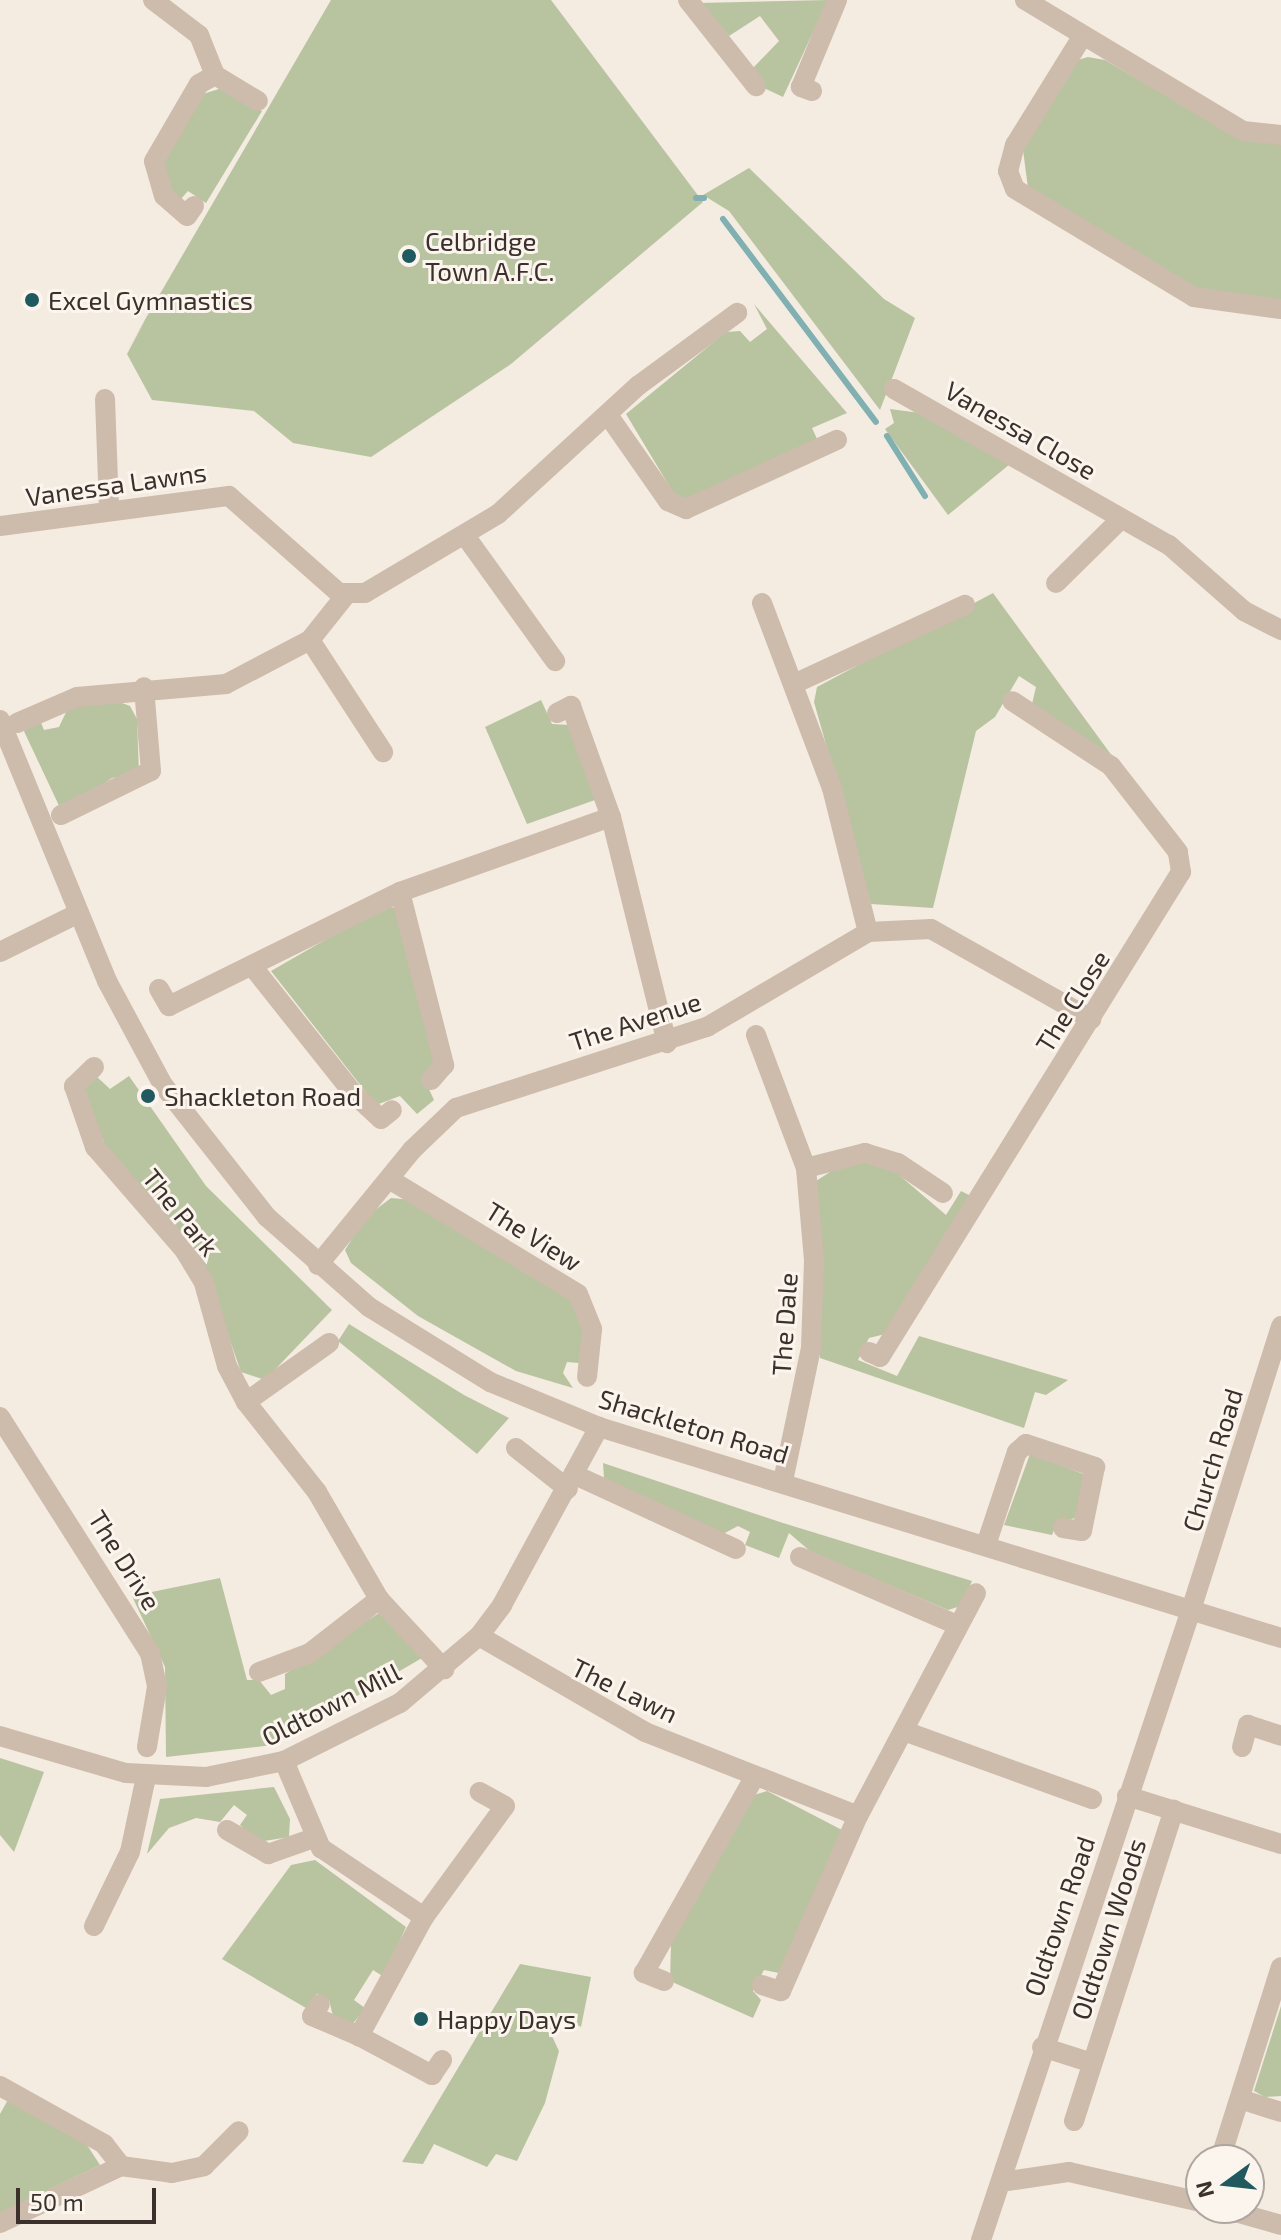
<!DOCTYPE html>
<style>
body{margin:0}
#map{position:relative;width:1281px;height:2240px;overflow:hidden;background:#f4ebe1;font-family:"Exo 2",sans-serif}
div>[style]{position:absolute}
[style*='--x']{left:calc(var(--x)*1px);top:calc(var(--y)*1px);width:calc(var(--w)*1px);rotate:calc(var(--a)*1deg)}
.green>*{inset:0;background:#b8c4a0}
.stream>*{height:6px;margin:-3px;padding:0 3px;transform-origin:3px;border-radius:3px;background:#7fb0b2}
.minor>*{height:20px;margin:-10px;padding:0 10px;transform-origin:10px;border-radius:10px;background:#cdbbac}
.tertiary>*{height:20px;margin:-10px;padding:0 10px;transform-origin:10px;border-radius:10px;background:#cdbbac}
.dots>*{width:22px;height:22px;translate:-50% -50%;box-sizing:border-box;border:4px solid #fbf5ee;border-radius:50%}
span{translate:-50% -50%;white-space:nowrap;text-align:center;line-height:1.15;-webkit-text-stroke:6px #fbf5ee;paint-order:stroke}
.poi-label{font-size:26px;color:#3b302b}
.left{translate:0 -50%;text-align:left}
.street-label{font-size:26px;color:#3b302b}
.north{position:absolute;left:1185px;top:2144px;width:80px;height:80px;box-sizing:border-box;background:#fbf5ee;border:2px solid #aea6a0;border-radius:50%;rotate:255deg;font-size:22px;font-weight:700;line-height:32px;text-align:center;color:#3b302b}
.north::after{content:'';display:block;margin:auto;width:28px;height:36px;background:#1f5a5e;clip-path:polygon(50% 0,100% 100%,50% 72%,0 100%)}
.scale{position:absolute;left:16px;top:2188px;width:140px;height:36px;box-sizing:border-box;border:4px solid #3b302b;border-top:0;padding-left:10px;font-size:24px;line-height:28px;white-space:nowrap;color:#3b302b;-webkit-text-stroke:6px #fbf5ee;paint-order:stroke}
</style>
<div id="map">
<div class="green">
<div style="clip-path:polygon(331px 0,551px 0,703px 202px,511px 364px,371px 457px,293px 443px,254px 411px,152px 400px,127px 354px,145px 320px,125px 354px)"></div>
<div style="clip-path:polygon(828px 0,783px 97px,764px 88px,752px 69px,779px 41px,760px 16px,729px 36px,698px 3px)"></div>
<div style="clip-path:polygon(1088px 57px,1105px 60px,1241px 139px,1281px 143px,1281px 301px,1225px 297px,1179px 282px,1028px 188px,1023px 150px,1078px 60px)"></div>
<div style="clip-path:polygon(222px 88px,262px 111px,206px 203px,188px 191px,180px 200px,168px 188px,163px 159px,203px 94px)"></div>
<div style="clip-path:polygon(749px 168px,884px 299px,915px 318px,880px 410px,729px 211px,703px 195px)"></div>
<div style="clip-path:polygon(754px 304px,847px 413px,812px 428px,818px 441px,708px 497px,677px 499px,626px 414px,726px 332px,740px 331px,750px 342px,767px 329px)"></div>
<div style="clip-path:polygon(890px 409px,928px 414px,1010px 464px,948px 515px,885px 429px,894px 423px)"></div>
<div style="clip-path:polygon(993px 593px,1118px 764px,1032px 704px,1036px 687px,1019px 676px,995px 717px,976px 731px,933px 908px,871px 904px,814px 702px,817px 687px)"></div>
<div style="clip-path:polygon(114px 700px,130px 706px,137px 719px,139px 773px,112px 778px,62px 812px,22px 727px,40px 720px,44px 730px,59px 727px,69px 706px)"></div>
<div style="clip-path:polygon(541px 700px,552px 724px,570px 725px,595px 800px,527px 824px,485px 727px)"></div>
<div style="clip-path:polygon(384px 906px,396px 908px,436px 1060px,423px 1076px,434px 1100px,417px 1114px,400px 1096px,376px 1105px,271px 971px)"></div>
<div style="clip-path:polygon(96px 1076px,110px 1089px,129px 1076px,206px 1186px,332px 1310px,265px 1380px,241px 1372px,203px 1263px,110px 1156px,83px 1094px,87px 1077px)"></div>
<div style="clip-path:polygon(865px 1162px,892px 1169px,946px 1215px,961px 1191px,971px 1196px,885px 1334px,869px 1338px,858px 1360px,897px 1376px,919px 1336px,1068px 1380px,1046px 1395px,1035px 1392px,1024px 1428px,820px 1358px,816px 1181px,841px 1165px)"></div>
<div style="clip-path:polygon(391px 1198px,412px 1200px,575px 1303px,585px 1330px,579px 1363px,567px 1362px,563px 1373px,573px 1388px,516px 1371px,418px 1316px,351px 1263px,345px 1250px,366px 1217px)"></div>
<div style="clip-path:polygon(349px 1324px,464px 1395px,509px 1418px,477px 1454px,338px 1341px)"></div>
<div style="clip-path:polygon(1030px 1454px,1086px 1475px,1075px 1518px,1057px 1523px,1052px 1535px,1004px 1525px)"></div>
<div style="clip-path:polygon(603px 1463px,783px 1523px,972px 1581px,961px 1606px,948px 1610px,811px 1552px,789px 1533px,779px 1558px,745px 1545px,750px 1532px,738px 1526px,721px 1535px,604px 1478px)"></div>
<div style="clip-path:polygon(220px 1578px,247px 1680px,259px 1680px,271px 1695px,285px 1689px,285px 1674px,379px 1613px,422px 1658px,273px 1745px,166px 1757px,165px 1667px,132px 1596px)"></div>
<div style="clip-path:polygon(0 1758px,44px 1772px,14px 1852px,0 1835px)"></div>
<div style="clip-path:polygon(274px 1787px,290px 1819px,289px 1837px,258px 1842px,240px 1825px,247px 1815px,234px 1805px,220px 1822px,196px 1818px,169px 1828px,147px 1854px,160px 1799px)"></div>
<div style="clip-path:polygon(767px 1791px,842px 1830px,779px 1973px,764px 1970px,753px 1991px,761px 2000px,753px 2018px,670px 1981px,671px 1944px,754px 1795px)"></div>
<div style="clip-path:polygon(315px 1860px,406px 1927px,384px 1977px,373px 1970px,354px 2000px,365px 2008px,352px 2025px,334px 2020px,329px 2000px,317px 1994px,306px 2008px,222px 1959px,291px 1865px)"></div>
<div style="clip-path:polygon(520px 1964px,591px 1977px,581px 2027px,560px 2015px,550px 2032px,559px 2051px,545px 2103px,517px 2161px,496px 2154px,487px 2167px,434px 2144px,423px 2164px,402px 2162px)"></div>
<div style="clip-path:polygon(1281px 2006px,1281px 2096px,1265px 2097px,1254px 2091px)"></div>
<div style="clip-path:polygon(9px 2098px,87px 2145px,100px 2165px,0 2213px,0 2114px)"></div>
</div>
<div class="stream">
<div style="--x:696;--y:198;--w:8;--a:0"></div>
<div style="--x:723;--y:219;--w:254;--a:53"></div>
<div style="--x:887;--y:436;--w:71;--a:57.7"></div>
</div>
<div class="minor">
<div style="--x:153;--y:0;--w:58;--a:37.3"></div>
<div style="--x:199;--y:35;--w:43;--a:68.2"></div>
<div style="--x:215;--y:75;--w:50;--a:31.2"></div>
<div style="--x:688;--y:0;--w:110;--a:51.7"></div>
<div style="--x:1025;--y:0;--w:254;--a:31"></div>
<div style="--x:1243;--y:131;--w:38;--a:6"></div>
<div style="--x:1082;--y:37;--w:127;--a:121.8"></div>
<div style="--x:1015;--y:145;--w:27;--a:105"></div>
<div style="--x:1008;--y:171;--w:19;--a:69"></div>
<div style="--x:1015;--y:189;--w:209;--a:31.1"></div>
<div style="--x:1194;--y:297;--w:88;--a:7.9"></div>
<div style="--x:812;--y:91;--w:12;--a:-160"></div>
<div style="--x:801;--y:87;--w:94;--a:-67.5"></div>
<div style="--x:194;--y:206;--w:12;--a:125"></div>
<div style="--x:187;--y:216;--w:30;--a:-139"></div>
<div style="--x:164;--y:196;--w:36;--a:-106"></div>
<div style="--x:154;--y:161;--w:89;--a:-59.7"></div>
<div style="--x:199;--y:84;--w:18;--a:-29"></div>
<div style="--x:894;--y:389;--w:316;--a:29.6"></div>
<div style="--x:1169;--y:545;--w:100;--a:41.3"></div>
<div style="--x:1244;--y:611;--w:42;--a:27.2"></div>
<div style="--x:105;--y:399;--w:108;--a:87.9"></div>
<div style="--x:608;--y:415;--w:105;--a:55.1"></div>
<div style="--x:668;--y:501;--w:20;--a:24"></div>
<div style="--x:686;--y:509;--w:166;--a:-24.6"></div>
<div style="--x:0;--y:526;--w:231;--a:-7.5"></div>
<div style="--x:229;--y:496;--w:147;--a:41.4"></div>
<div style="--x:339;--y:593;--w:26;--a:0"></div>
<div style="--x:365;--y:593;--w:155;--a:-30.7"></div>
<div style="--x:498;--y:514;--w:191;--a:-42.5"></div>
<div style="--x:639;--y:385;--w:122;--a:-36.3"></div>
<div style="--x:466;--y:537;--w:153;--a:54.3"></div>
<div style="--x:1056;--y:583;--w:91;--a:-44.6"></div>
<div style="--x:345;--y:596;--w:56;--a:128.5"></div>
<div style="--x:310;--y:640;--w:134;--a:56.9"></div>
<div style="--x:762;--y:603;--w:198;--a:69.3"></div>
<div style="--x:832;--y:788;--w:148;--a:76"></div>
<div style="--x:798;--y:682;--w:184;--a:-24.8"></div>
<div style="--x:557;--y:713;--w:16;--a:-27"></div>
<div style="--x:571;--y:706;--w:118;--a:70.2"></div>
<div style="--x:17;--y:723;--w:65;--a:-23.4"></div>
<div style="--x:77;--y:697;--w:150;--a:-5"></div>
<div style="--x:226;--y:684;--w:95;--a:-27.6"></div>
<div style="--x:61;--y:815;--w:100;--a:-26.1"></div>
<div style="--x:151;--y:771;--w:84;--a:-94.8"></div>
<div style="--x:400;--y:892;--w:179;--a:75.7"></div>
<div style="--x:444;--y:1065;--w:20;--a:131"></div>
<div style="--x:252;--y:966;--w:162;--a:51.5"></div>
<div style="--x:353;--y:1093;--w:38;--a:43"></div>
<div style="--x:381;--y:1119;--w:14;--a:-39"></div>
<div style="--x:159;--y:989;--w:20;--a:60"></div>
<div style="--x:169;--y:1006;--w:258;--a:-26.3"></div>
<div style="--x:400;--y:892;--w:224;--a:-19.6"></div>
<div style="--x:611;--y:817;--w:233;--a:76.1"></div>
<div style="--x:756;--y:1035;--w:142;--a:69.4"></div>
<div style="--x:94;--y:1067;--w:28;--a:136"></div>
<div style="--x:74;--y:1086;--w:65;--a:71"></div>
<div style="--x:95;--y:1147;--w:138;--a:49.1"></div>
<div style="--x:185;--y:1251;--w:37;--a:59"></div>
<div style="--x:204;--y:1283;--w:86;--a:74.5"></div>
<div style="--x:227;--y:1366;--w:41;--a:62.2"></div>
<div style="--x:246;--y:1402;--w:115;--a:51.7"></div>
<div style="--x:317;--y:1492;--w:124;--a:59.9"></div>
<div style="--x:379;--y:1599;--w:96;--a:47.1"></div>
<div style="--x:389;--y:1179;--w:221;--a:31.3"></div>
<div style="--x:578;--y:1294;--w:38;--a:68"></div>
<div style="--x:592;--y:1329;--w:48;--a:95.9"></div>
<div style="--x:318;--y:1265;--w:149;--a:-50.7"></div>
<div style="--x:412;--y:1150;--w:61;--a:-43.7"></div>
<div style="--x:456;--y:1108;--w:264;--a:-17.9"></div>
<div style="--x:707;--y:1027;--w:187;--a:-30.5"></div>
<div style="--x:868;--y:932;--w:63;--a:-2.7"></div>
<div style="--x:931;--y:929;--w:184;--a:29.4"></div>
<div style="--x:869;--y:1352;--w:12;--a:24"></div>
<div style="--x:880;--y:1357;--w:571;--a:-58.18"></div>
<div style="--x:1181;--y:872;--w:20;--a:-99"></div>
<div style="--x:1178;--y:852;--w:109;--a:-127.9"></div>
<div style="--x:1111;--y:766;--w:118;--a:-146.7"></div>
<div style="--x:246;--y:1402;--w:102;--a:-35.4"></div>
<div style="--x:0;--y:1417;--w:280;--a:57.6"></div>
<div style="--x:150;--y:1653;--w:35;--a:78"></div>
<div style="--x:157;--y:1687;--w:61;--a:99.5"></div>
<div style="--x:516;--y:1448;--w:66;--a:38.3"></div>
<div style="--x:575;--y:1475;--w:177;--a:24.7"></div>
<div style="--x:783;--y:1481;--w:136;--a:-78.1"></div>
<div style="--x:811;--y:1348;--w:88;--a:-88"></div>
<div style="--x:814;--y:1260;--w:92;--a:-95"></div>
<div style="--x:806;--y:1168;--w:61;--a:-14.3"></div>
<div style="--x:865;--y:1153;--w:34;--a:17"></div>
<div style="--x:898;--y:1163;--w:54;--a:33.7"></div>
<div style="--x:986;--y:1545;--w:98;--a:-71.6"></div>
<div style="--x:1017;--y:1452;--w:12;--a:-42"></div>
<div style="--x:1026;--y:1444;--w:73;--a:18.4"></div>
<div style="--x:1095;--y:1467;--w:65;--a:101.5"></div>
<div style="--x:1082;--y:1531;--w:19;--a:-171"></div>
<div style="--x:800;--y:1557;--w:169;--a:23.4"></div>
<div style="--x:479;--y:1636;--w:192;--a:30"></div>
<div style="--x:645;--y:1732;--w:229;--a:21.5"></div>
<div style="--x:259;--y:1672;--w:54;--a:-20.4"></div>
<div style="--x:310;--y:1653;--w:88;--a:-38"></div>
<div style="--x:904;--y:1731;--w:200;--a:19.9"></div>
<div style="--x:0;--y:1736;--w:131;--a:16.4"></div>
<div style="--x:126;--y:1773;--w:80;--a:2.9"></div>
<div style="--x:206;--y:1777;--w:80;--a:-11.6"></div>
<div style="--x:284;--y:1761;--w:130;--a:-26.6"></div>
<div style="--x:400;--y:1703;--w:104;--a:-40.3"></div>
<div style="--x:479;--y:1636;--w:39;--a:-53"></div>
<div style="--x:502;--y:1605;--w:203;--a:-61.4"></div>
<div style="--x:1242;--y:1747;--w:23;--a:-75"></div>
<div style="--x:1248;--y:1725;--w:35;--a:18"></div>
<div style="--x:284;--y:1761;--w:95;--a:67"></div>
<div style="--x:321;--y:1848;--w:124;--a:33.8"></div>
<div style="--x:424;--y:1917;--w:136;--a:118.6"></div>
<div style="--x:359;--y:2036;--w:51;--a:-156.9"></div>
<div style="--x:312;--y:2016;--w:14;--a:-56"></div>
<div style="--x:1127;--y:1796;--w:161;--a:17.3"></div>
<div style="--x:227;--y:1830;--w:48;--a:30.3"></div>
<div style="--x:268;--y:1854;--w:49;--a:-19.2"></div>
<div style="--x:424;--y:1917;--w:137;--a:-53.9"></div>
<div style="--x:505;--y:1806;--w:29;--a:-151"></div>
<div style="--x:94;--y:1926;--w:82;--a:-64.1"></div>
<div style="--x:130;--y:1852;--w:77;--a:-78"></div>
<div style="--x:664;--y:1981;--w:22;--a:-158"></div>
<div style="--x:644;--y:1973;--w:226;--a:-60.6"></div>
<div style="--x:762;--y:1985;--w:20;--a:18"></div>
<div style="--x:781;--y:1991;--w:191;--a:-66.3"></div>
<div style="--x:858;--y:1816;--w:252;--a:-62.1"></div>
<div style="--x:359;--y:2036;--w:83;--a:28.1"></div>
<div style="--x:432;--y:2075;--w:18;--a:-56"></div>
<div style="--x:1042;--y:2047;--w:52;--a:17.7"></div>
<div style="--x:0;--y:2086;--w:119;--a:29.1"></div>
<div style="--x:104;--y:2144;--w:28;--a:52"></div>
<div style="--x:1240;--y:2099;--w:43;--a:17.6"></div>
<div style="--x:1074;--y:2121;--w:327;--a:-72.2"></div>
<div style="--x:1220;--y:2160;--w:202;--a:-72.5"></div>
<div style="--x:1001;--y:2182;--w:69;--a:-8.4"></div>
<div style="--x:1069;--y:2172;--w:135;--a:12.8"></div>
<div style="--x:1221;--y:2208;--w:62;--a:15.8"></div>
<div style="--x:0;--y:2223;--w:134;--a:-25.2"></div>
<div style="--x:121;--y:2166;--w:51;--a:7.8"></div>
<div style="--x:172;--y:2173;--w:33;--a:-12"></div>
<div style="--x:204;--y:2166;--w:49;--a:-45"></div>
<div style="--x:981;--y:2240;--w:664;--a:-71.57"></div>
</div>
<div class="tertiary">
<div style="--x:0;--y:720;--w:282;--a:67.7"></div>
<div style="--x:107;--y:981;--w:118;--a:61.7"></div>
<div style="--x:163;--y:1085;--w:168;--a:51.8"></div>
<div style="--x:267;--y:1217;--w:136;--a:41.4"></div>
<div style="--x:369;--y:1307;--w:142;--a:31.8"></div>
<div style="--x:490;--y:1382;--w:118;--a:22.4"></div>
<div style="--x:599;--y:1427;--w:714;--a:17.19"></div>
<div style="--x:0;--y:952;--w:88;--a:-26.3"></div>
<div style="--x:1191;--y:1610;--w:298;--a:-72.4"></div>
</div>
<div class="dots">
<div style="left:409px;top:256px;background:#1f5a5e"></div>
<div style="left:32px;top:300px;background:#1f5a5e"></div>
<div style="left:148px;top:1096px;background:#1f5a5e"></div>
<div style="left:421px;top:2019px;background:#1f5a5e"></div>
</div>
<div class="poi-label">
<span class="left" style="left:425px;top:256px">Celbridge<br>Town A.F.C.</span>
<span class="left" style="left:48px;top:300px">Excel Gymnastics</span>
<span class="left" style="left:164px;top:1096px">Shackleton Road</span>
<span class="left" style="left:437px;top:2019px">Happy Days</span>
</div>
<div class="street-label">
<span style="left:1021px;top:430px;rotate:30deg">Vanessa Close</span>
<span style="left:116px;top:484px;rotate:-8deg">Vanessa Lawns</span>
<span style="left:1072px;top:1001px;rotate:-58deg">The Close</span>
<span style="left:635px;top:1021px;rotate:-18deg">The Avenue</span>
<span style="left:181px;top:1212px;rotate:51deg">The Park</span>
<span style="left:534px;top:1236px;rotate:32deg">The View</span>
<span style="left:784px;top:1324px;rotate:-86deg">The Dale</span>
<span style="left:694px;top:1426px;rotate:17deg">Shackleton Road</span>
<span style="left:1212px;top:1460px;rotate:-73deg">Church Road</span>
<span style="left:125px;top:1560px;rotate:58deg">The Drive</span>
<span style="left:625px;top:1690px;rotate:26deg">The Lawn</span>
<span style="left:331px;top:1704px;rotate:-27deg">Oldtown Mill</span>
<span style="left:1059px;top:1916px;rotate:-71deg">Oldtown Road</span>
<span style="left:1108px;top:1929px;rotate:-72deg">Oldtown Woods</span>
</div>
<div class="north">N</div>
<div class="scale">50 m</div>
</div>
